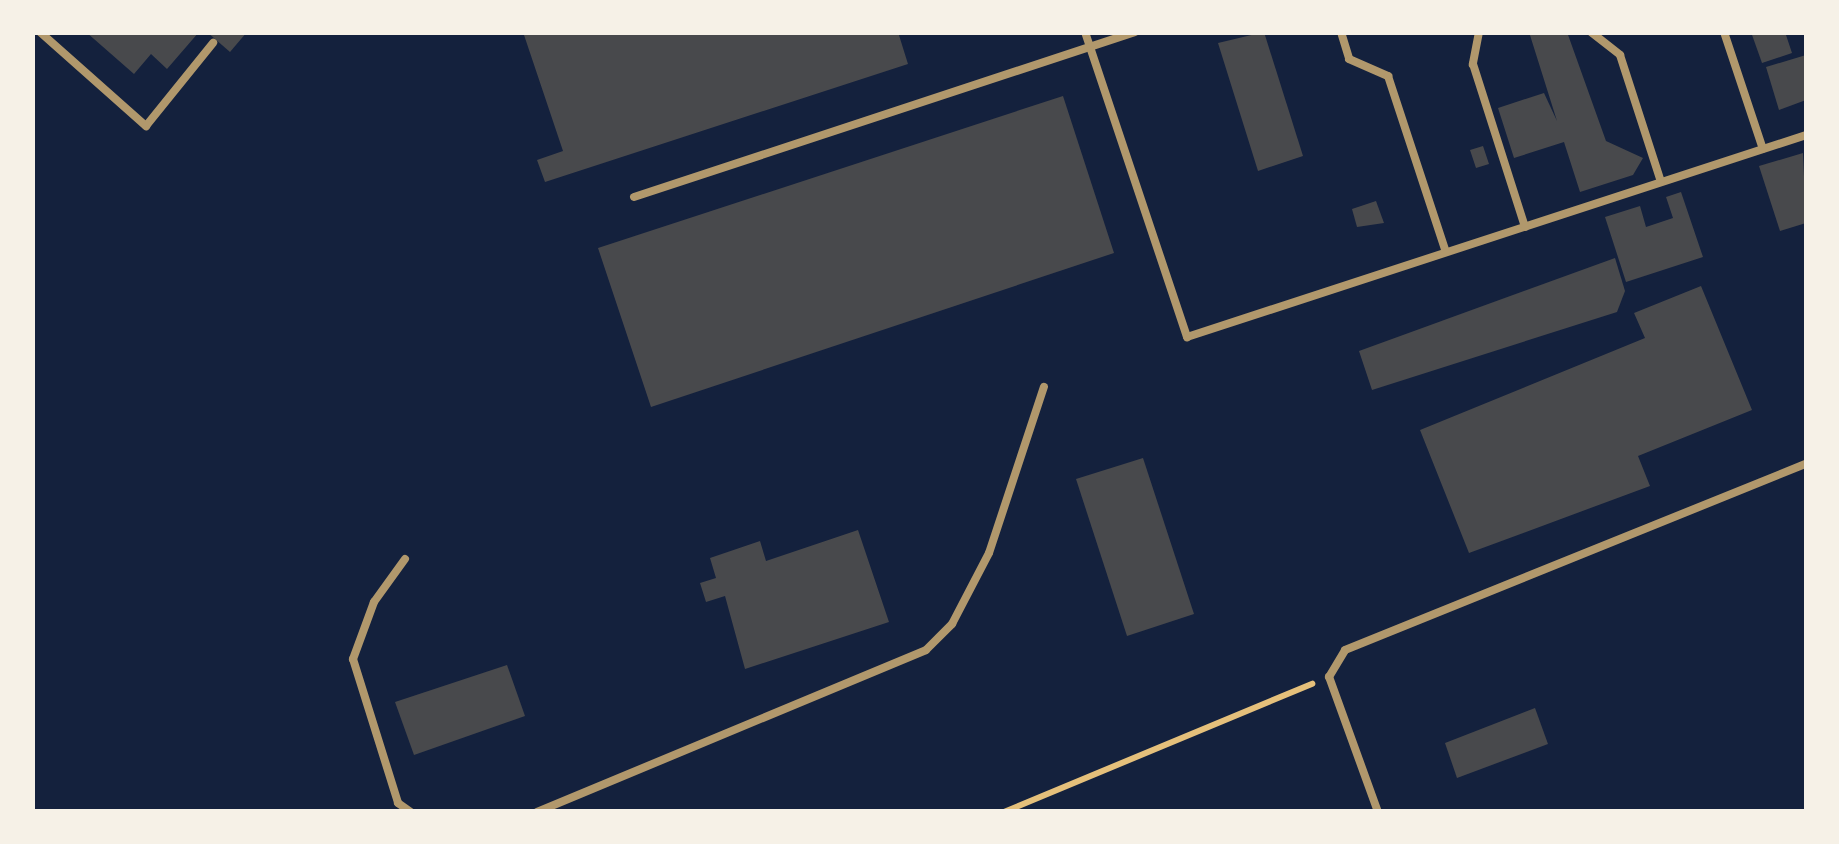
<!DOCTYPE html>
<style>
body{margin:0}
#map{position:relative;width:1839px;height:844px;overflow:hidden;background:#14213d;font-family:Raleway,sans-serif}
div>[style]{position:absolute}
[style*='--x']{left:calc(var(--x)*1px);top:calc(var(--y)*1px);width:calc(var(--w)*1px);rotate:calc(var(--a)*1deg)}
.building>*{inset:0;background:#48494c}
.path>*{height:6px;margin:-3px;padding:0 3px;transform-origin:3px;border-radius:3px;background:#e5c07b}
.service>*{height:8px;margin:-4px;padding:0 4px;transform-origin:4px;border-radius:4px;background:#b1986c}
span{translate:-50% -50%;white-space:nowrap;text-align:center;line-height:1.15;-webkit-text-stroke:8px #f6f1e7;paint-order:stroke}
.frame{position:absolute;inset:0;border:35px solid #f6f1e7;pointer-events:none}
</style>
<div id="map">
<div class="building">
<div style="clip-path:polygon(86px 32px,199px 32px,167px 69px,151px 54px,134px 74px)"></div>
<div style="clip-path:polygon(207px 32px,247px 32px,230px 52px)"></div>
<div style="clip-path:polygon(523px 32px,898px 32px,908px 64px,545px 182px,537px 160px,563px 151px)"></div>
<div style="clip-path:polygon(1264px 32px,1303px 156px,1258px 171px,1218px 43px)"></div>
<div style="clip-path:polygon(1529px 32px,1567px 32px,1606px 141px,1643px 158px,1633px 175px,1580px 192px,1564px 142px,1514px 158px,1498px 108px,1544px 93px,1557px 121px)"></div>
<div style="clip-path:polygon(1751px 32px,1785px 32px,1792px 53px,1762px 63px)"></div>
<div style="clip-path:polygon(1806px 55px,1806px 100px,1779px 110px,1766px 67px)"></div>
<div style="clip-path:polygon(1063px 96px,1114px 253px,651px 407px,598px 248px)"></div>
<div style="clip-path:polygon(1483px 146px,1489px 164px,1476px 168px,1470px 150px)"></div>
<div style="clip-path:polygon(1803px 153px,1806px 223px,1780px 231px,1759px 166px)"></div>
<div style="clip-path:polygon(1681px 192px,1703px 257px,1626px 282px,1605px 217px,1640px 206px,1646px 227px,1673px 218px,1666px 197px)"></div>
<div style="clip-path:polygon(1376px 201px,1384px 223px,1357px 227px,1352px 209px)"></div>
<div style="clip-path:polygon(1615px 258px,1625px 291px,1617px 312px,1372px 390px,1359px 351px)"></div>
<div style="clip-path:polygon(1701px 286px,1752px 410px,1638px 456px,1650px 486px,1469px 553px,1420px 430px,1645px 338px,1634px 313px)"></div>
<div style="clip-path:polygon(1143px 458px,1194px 614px,1127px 636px,1076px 479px)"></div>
<div style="clip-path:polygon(858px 530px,889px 622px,745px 669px,725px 596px,706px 602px,700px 583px,716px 578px,710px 558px,760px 541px,766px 561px)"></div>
<div style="clip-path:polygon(507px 665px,525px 716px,414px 755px,395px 702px)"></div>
<div style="clip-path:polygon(1535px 708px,1548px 744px,1457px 778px,1445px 743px)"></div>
</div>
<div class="path">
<div style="--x:1004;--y:812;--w:334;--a:-22.6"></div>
</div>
<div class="service">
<div style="--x:40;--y:32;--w:142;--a:41.6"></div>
<div style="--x:146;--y:126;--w:107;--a:-51.1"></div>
<div style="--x:1085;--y:32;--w:322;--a:71.5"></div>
<div style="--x:1187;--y:337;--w:651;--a:-18.07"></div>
<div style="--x:1341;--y:32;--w:28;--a:73"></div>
<div style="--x:1349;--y:59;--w:43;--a:23.6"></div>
<div style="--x:1388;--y:76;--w:185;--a:71.8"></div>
<div style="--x:1479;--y:32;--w:33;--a:101"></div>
<div style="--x:1473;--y:64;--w:171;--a:72.3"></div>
<div style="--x:1591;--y:32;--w:37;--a:38"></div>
<div style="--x:1620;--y:55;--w:133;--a:72.1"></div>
<div style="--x:1724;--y:32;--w:123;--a:71.6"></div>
<div style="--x:634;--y:197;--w:527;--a:-18.23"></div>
<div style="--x:405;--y:559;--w:53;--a:125.8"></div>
<div style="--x:374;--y:602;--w:61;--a:110.2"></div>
<div style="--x:353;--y:659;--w:151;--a:72.6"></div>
<div style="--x:398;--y:803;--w:16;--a:35"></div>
<div style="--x:537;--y:812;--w:421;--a:-22.6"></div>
<div style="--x:926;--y:650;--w:37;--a:-45"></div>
<div style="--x:952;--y:624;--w:80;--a:-62.5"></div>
<div style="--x:989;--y:553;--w:175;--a:-71.7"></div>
<div style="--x:1378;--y:812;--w:144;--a:-109.9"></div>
<div style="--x:1329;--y:677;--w:31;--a:-59"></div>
<div style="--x:1345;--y:650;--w:497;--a:-22"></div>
</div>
<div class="frame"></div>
</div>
